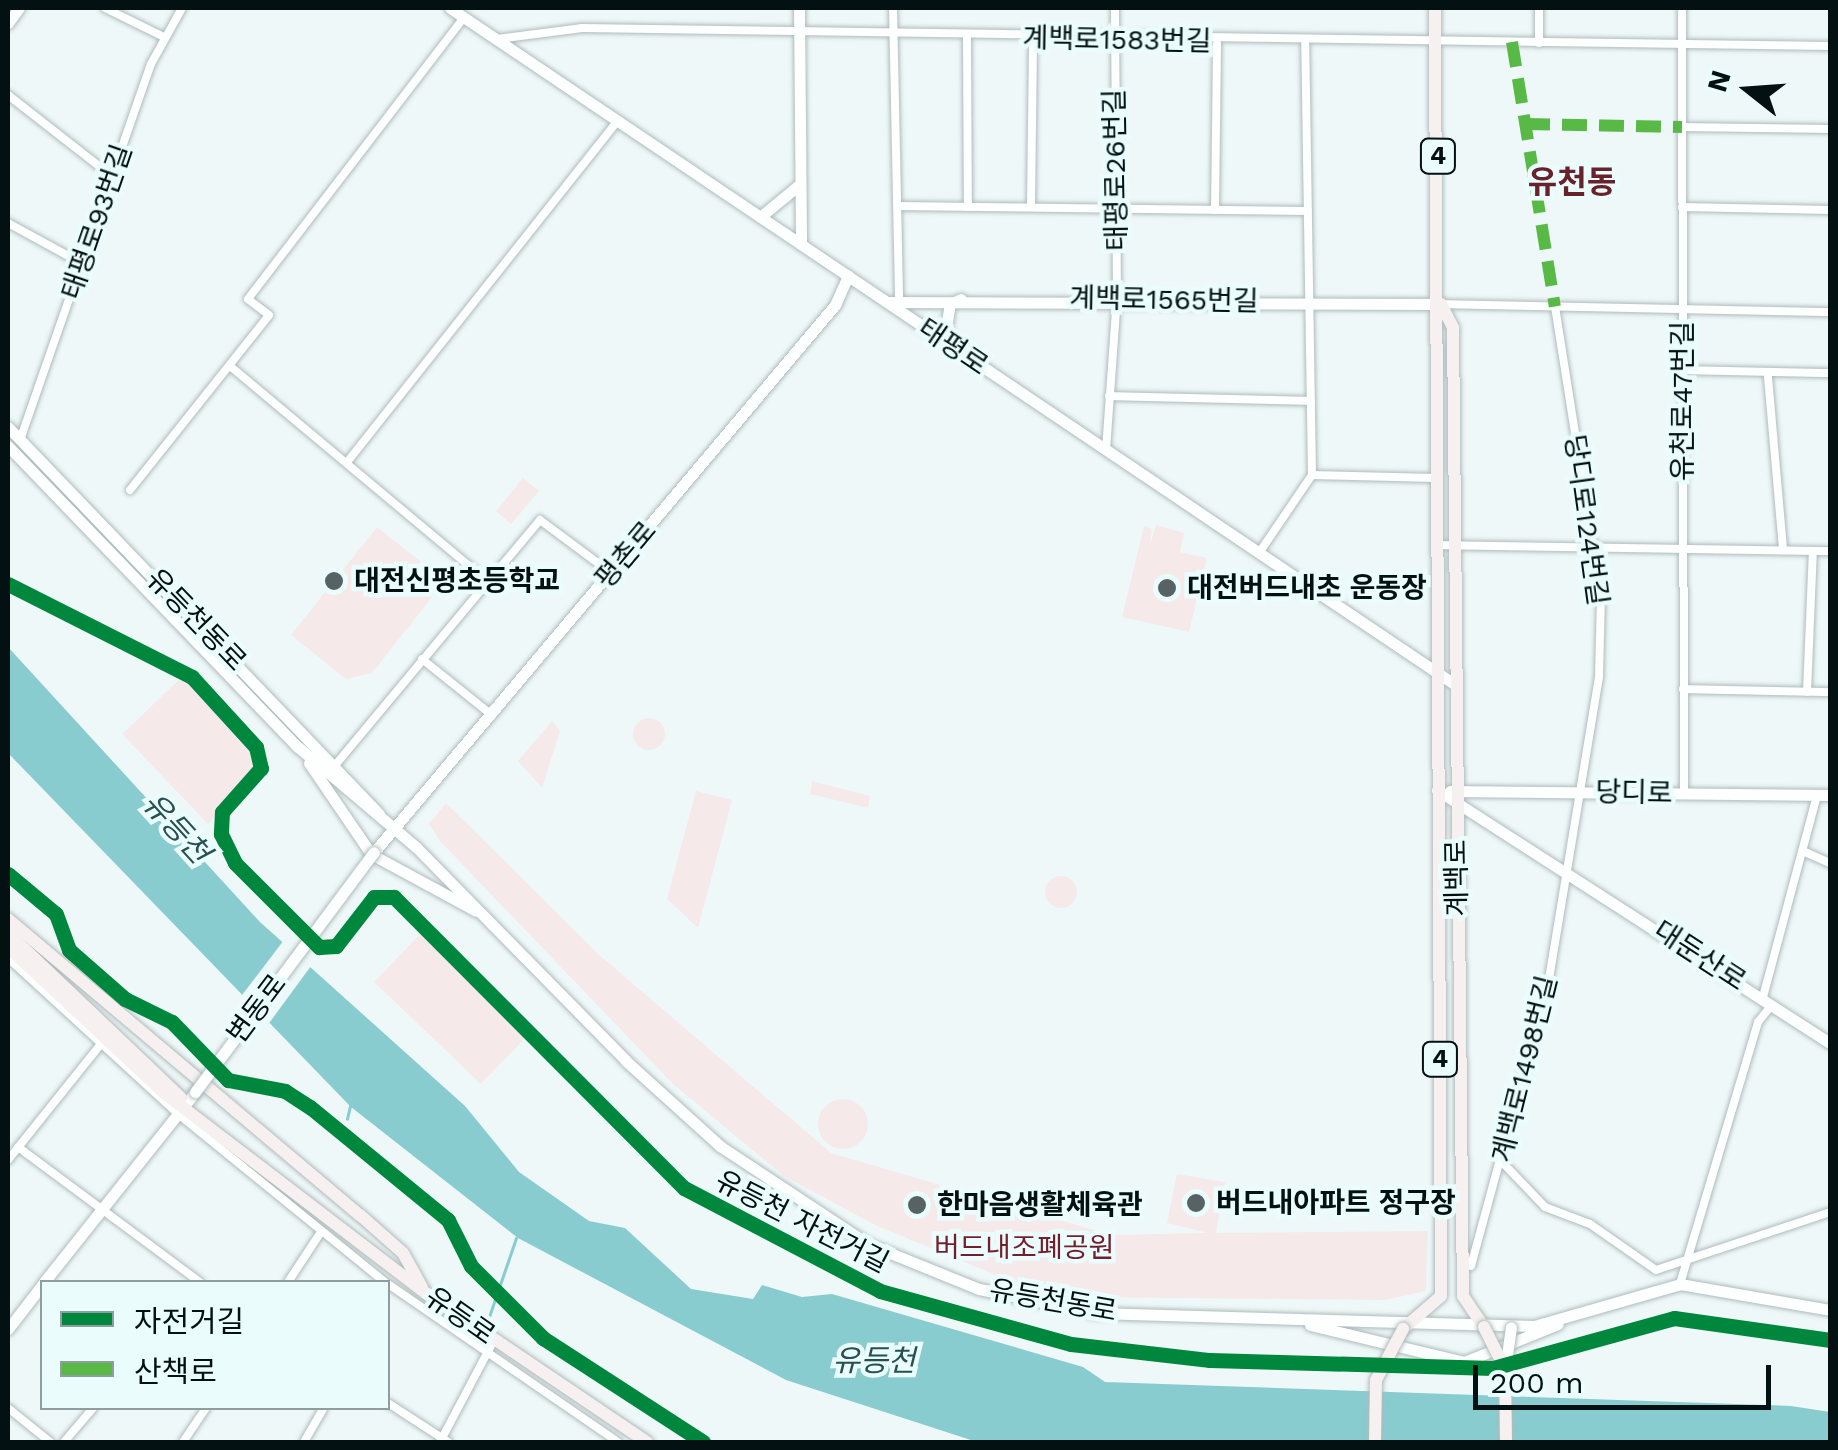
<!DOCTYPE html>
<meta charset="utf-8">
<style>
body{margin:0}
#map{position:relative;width:1838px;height:1450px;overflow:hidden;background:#eff8f9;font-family:"Work Sans","Noto Sans KR",sans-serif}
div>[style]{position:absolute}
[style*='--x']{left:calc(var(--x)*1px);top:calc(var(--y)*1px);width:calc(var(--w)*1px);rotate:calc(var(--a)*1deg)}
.green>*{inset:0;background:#f5e9ea}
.round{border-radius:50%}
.water>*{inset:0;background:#88ccd0}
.pier>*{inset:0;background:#eff8f9}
.stream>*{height:2.5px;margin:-1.25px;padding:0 1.25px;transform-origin:1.25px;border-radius:1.25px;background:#88ccd0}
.roads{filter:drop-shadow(0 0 2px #afbbbb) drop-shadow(0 0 2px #afbbbb)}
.street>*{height:8px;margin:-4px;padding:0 4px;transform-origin:4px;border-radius:4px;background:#fdfefe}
.secondary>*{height:11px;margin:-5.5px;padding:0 5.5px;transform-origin:5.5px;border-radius:5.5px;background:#fdfefe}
.primary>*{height:12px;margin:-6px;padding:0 6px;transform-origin:6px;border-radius:6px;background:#f6f0f0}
.bridges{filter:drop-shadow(0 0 2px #afbbbb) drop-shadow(0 0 2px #afbbbb)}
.secondary-bridge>*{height:11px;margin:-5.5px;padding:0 5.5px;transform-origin:5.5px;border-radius:5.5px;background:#fdfefe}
.primary-bridge>*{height:12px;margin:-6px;padding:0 6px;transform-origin:6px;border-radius:6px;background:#f6f0f0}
.quiet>*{height:12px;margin-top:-6px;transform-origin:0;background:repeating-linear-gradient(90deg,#58b947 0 25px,transparent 0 37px)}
.cycleway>*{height:15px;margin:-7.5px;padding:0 7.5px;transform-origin:7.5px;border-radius:7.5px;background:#00873e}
.dots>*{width:28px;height:28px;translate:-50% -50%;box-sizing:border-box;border:5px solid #ebfcfd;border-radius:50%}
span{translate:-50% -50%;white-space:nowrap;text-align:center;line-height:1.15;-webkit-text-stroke:9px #ebfcfd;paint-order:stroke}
.shield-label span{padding:2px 8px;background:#ebfcfd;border:2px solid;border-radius:8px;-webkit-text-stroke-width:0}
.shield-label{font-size:25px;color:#031112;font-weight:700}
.street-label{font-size:28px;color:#031112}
.poi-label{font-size:28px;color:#031112;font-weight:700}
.left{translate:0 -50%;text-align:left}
.park-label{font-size:28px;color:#731e2c}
.water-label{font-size:30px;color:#265052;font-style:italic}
.quarter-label{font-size:32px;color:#67222b;font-weight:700}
.frame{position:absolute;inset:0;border:10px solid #031112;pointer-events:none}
.legend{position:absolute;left:40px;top:1280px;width:350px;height:130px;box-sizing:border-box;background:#ebfcfd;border:2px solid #8e9e9f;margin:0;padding:12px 18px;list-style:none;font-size:30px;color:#031112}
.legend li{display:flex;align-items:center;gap:20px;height:50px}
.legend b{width:50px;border:2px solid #8e9e9f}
.north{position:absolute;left:1698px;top:40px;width:100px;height:100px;-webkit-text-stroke:8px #ebfcfd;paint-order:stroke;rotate:287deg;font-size:28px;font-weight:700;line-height:40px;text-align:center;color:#031112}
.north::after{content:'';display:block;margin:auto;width:35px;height:45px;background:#031112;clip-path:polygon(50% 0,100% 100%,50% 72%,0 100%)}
.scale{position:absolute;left:1473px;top:1365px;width:298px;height:45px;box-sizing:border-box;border:5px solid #031112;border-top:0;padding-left:12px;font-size:30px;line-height:35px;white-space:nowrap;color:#031112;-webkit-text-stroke:8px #ebfcfd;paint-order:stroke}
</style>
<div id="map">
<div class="green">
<div style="clip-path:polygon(523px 478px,539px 491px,511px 524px,496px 511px)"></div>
<div style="clip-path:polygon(1156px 525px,1184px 533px,1180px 552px,1207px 558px,1189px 632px,1122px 617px,1144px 526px,1152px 529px,1150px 545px)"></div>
<div style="clip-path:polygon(377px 527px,445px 581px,372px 673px,346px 679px,291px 635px)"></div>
<div style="clip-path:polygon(183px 676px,261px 766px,208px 824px,122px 734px)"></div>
<div class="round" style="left:633px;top:718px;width:32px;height:32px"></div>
<div style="clip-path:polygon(552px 721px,560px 731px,542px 788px,518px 761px)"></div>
<div style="clip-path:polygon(812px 781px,870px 796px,868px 808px,810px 794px)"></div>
<div style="clip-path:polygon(696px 791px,732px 800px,698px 928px,667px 899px)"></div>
<div style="clip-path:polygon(446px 803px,598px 954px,831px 1153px,1111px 1235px,1208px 1233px,1167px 1223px,1177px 1174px,1225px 1182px,1216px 1233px,1428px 1231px,1426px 1291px,1385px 1300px,1083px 1297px,1008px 1280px,875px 1225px,784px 1176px,673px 1084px,440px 841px,429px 824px)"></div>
<div class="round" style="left:1045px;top:876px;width:32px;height:32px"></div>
<div style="clip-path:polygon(421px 933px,528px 1035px,481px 1084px,374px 982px)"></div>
<div class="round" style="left:818px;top:1099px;width:50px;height:50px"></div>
</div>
<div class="water">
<div style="clip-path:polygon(8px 647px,260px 922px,465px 1106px,519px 1172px,589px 1221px,625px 1228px,691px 1289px,753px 1299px,762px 1285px,802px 1297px,832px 1294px,1083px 1367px,1105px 1382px,1791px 1406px,1830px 1412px,1830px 1442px,977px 1442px,786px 1380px,518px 1238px,351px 1107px,8px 753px)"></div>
</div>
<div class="pier">
<div style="clip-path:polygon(284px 940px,311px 966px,264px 1030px,236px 1003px)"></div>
</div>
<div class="stream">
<div style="--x:347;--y:1119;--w:13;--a:-77"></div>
<div style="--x:489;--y:1317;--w:83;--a:-71.1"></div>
</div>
<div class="roads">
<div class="street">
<div style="--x:105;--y:8;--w:64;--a:26.2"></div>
<div style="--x:893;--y:8;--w:291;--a:88.8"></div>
<div style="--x:1539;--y:8;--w:35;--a:90"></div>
<div style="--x:1682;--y:8;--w:786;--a:89.85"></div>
<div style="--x:967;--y:37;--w:170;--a:89.7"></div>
<div style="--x:497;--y:39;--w:86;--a:-7.4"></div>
<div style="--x:582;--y:28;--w:1248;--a:0.83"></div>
<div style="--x:8;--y:95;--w:133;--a:38"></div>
<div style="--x:1682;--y:127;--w:148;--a:0.8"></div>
<div style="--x:898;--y:206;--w:410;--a:0.7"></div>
<div style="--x:1031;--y:207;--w:169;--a:-89.3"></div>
<div style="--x:1682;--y:207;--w:148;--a:1.2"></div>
<div style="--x:1215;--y:210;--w:167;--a:-89.3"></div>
<div style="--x:8;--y:223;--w:85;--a:28.7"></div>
<div style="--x:1441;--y:304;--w:389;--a:1.2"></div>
<div style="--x:230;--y:366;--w:336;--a:39.9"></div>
<div style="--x:488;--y:582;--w:81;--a:-50"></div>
<div style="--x:540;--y:520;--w:89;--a:36.7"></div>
<div style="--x:1683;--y:370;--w:147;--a:1.2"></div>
<div style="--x:1768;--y:377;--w:174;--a:85"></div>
<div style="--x:1109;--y:396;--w:202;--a:1.4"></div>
<div style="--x:20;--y:440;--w:398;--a:-70.8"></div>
<div style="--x:151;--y:64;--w:64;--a:-61"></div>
<div style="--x:1106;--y:450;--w:152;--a:-85.9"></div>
<div style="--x:1117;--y:298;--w:290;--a:-90.4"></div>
<div style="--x:348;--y:461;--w:435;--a:-51.6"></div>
<div style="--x:1312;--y:475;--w:123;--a:1.4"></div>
<div style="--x:130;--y:490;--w:223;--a:-51.5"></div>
<div style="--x:269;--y:315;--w:26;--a:-143"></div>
<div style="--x:248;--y:299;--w:355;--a:-52.5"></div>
<div style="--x:1435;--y:545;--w:395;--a:0.9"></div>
<div style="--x:1259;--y:553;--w:94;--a:-55.8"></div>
<div style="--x:1312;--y:475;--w:431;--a:-90.9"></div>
<div style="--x:422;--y:659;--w:90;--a:38.7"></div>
<div style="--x:1683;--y:689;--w:147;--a:1.2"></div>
<div style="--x:1807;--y:692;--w:141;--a:-87.6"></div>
<div style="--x:337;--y:763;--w:236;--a:-50.2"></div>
<div style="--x:1805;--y:852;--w:27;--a:24"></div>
<div style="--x:8;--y:958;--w:231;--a:42.5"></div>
<div style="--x:178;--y:1114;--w:267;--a:39.1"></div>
<div style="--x:1763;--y:997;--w:209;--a:-75"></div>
<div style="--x:18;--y:1147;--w:227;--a:36.6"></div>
<div style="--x:8;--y:1160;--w:147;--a:-51.3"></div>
<div style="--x:1502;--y:1162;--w:62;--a:46.3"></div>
<div style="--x:1545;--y:1207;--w:48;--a:20.7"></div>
<div style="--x:1590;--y:1224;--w:80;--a:34.9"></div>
<div style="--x:1656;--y:1270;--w:183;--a:-18.4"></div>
<div style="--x:1471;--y:1266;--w:297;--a:-74.8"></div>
<div style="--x:1549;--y:979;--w:306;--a:-80.6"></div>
<div style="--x:1599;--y:677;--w:80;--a:-88.6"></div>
<div style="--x:1601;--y:597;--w:294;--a:-99"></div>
<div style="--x:288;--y:1282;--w:56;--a:-56.6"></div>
<div style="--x:388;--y:1284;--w:279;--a:34.5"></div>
<div style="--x:1680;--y:1284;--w:273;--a:-73.4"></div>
<div style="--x:1758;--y:1022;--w:22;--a:-51"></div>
<div style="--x:388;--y:1403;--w:72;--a:33"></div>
<div style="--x:8;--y:1408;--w:54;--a:39"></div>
<div style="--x:64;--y:1442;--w:45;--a:-49.5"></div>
<div style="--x:183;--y:1442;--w:41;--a:-55.9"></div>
<div style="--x:304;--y:1442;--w:39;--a:-60"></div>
<div style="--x:440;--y:1442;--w:115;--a:-62.1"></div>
</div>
<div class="secondary">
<div style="--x:450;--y:8;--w:1214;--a:33.95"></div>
<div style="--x:799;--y:8;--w:236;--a:89.5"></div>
<div style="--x:8;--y:23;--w:19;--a:-54"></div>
<div style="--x:760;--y:217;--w:52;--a:-39.5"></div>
<div style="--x:888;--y:302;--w:553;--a:0.21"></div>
<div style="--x:953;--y:346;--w:19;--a:-111"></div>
<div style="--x:946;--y:328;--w:24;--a:-81"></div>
<div style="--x:950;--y:304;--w:12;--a:-24"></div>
<div style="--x:8;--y:427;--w:536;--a:46.21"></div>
<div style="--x:8;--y:446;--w:418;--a:46.1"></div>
<div style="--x:298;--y:747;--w:155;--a:40.3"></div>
<div style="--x:416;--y:847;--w:300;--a:45.5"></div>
<div style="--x:626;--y:1061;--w:127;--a:42.1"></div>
<div style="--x:720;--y:1146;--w:178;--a:33.5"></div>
<div style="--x:868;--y:1244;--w:120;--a:22.1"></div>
<div style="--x:979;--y:1289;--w:120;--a:11.5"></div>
<div style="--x:1097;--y:1313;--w:437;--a:1.7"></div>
<div style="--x:1534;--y:1326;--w:152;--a:-16"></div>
<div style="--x:1680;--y:1284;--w:152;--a:9.8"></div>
<div style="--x:309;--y:763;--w:110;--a:55.7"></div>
<div style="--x:371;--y:854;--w:119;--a:28.5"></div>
<div style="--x:1437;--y:790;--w:467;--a:32.8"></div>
<div style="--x:1450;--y:791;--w:380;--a:0.6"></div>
<div style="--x:374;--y:852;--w:715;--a:-49.88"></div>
<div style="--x:835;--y:305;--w:32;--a:-66"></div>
<div style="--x:44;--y:1282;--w:243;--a:-51.5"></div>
<div style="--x:1310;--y:1325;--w:158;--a:13.5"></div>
<div style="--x:1464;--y:1362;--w:101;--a:-22"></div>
<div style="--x:8;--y:1329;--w:56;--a:-52.3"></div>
</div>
<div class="primary">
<div style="--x:1441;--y:304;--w:27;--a:63"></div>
<div style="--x:1453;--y:328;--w:968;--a:89.41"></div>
<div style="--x:1463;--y:1296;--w:37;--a:56"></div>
<div style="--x:8;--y:919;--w:460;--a:40.1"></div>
<div style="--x:360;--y:1215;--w:57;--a:41.5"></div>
<div style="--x:403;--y:1253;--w:39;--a:61"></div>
<div style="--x:8;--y:933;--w:239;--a:43.6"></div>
<div style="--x:8;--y:947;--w:214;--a:43.1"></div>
<div style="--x:164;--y:1093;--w:330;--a:37.4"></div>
<div style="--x:426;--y:1293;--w:267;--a:34"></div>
<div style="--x:1403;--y:1329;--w:50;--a:-41"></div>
<div style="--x:1441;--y:1296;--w:1288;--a:-90.27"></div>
<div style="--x:1505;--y:1369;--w:73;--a:89.2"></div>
</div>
</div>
<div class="bridges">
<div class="secondary-bridge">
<div style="--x:195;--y:1092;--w:299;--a:-53.3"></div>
<div style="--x:1505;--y:1369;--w:42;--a:-81.9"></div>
</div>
<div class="primary-bridge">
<div style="--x:1484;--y:1327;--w:47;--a:63.4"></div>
<div style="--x:1375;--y:1442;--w:62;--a:-89.1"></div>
<div style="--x:1376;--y:1380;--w:58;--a:-62.1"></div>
</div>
</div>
<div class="quiet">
<div style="--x:1512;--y:42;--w:268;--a:80.8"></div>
<div style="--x:1525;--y:124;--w:157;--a:1.1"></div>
</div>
<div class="cycleway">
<div style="--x:8;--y:584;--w:206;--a:26.8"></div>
<div style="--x:192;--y:677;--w:95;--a:47.6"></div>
<div style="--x:256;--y:747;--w:22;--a:77"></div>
<div style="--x:261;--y:768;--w:59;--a:131.6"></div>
<div style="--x:222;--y:812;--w:22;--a:93"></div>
<div style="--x:221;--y:834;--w:32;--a:64"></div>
<div style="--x:235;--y:863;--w:119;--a:45"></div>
<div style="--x:319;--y:947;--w:17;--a:-3"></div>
<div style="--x:336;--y:946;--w:62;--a:-52.2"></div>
<div style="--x:374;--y:897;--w:20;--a:0"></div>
<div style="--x:394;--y:897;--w:411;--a:45.1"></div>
<div style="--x:684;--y:1188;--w:221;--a:27.7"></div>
<div style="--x:880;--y:1291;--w:198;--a:15.5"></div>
<div style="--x:1071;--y:1344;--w:140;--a:6.6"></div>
<div style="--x:1210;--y:1360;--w:283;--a:1.6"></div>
<div style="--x:1493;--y:1368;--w:188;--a:-15.4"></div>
<div style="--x:1674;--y:1318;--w:158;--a:8"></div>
<div style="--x:8;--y:874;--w:62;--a:39.8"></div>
<div style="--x:56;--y:914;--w:38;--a:70"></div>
<div style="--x:69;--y:950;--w:74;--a:41.2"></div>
<div style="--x:125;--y:999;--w:52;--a:26.1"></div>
<div style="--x:172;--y:1022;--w:81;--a:46"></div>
<div style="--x:228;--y:1080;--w:58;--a:10.9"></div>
<div style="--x:285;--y:1091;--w:30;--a:33"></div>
<div style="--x:310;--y:1107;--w:178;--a:39.3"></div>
<div style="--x:448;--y:1220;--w:51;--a:63.4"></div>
<div style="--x:471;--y:1266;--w:102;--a:45"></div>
<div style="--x:543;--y:1338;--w:191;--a:33"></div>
</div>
<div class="dots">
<div style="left:334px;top:581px;background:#566263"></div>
<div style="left:1167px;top:588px;background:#566263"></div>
<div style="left:1196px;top:1203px;background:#566263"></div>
<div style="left:917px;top:1205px;background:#566263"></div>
</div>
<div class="shield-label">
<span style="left:1438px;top:156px">4</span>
<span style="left:1440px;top:1059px">4</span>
</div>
<div class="street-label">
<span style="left:1117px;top:40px;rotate:1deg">계백로1583번길</span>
<span style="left:1116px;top:170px;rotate:-91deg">태평로26번길</span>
<span style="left:97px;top:222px;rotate:-71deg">태평로93번길</span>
<span style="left:1164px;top:300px;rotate:1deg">계백로1565번길</span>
<span style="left:953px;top:347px;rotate:34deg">태평로</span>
<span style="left:1683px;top:401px;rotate:-90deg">유천로47번길</span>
<span style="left:1586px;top:520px;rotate:82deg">당디로124번길</span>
<span style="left:626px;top:555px;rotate:-50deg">평촌로</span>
<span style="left:196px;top:620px;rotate:46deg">유등천동로</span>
<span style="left:1634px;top:793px;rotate:1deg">당디로</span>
<span style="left:1457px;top:878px;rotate:-91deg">계백로</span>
<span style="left:1700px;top:956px;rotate:33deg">대둔산로</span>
<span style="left:257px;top:1009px;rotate:-53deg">변동로</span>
<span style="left:1525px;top:1069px;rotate:-76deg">계백로1498번길</span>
<span style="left:802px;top:1222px;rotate:27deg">유등천 자전거길</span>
<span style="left:1053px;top:1301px;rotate:10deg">유등천동로</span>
<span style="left:460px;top:1316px;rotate:35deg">유등로</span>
</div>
<div class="poi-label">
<span class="left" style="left:354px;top:581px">대전신평초등학교</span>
<span class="left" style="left:1187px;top:588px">대전버드내초 운동장</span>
<span class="left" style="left:1216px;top:1203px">버드내아파트 정구장</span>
<span class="left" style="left:937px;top:1205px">한마음생활체육관</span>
</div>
<div class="park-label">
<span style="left:1024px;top:1248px">버드내조폐공원</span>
</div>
<div class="water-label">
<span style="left:176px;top:828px;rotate:48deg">유등천</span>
<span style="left:874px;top:1361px">유등천</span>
</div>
<div class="quarter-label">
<span style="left:1572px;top:182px">유천동</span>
</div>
<div class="frame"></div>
<ul class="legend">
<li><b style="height:12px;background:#00873e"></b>자전거길</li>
<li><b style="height:12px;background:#58b947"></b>산책로</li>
</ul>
<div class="north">N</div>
<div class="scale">200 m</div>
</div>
